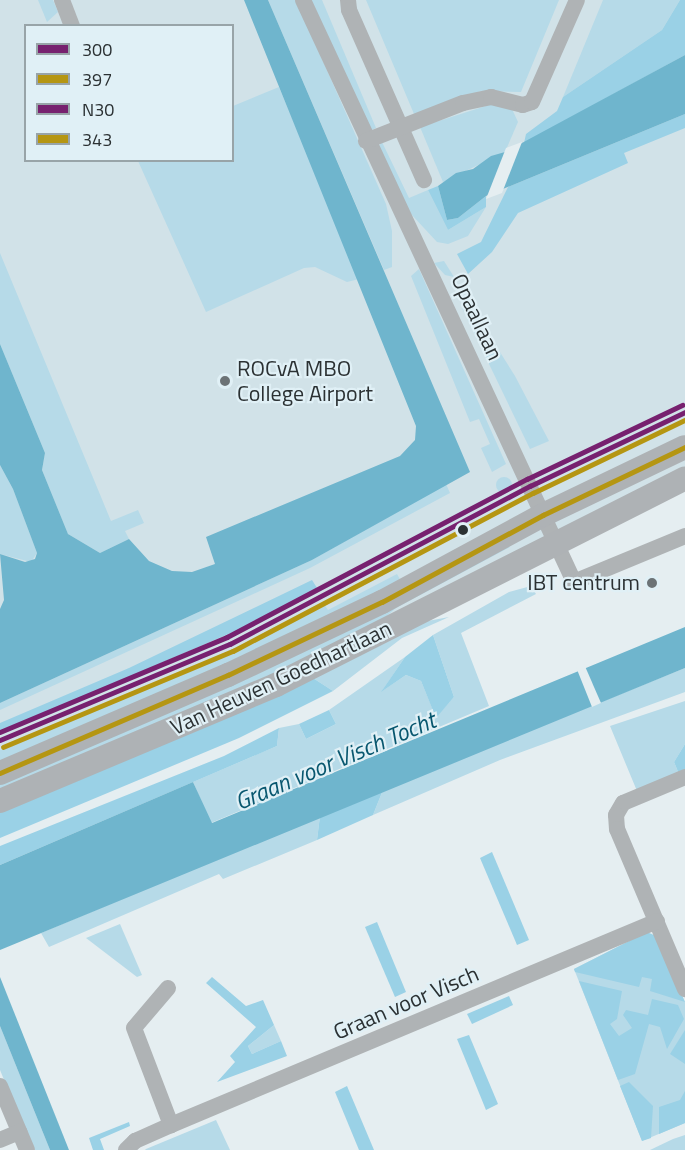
<!DOCTYPE html>
<style>
body{margin:0}
#map{position:relative;width:685px;height:1150px;overflow:hidden;background:#e5eef1;font-family:"Titillium Web",sans-serif}
div>[style]{position:absolute}
[style*='--x']{left:calc(var(--x)*1px);top:calc(var(--y)*1px);width:calc(var(--w)*1px);rotate:calc(var(--a)*1deg)}
.built>*{inset:0;background:#d1e2e8}
.green>*{inset:0;background:#b6dae8}
.round{border-radius:50%}
.forest>*{inset:0;background:#9ad1e6}
.water>*{inset:0;background:#6fb5cd}
.pier>*{inset:0;background:#e5eef1}
.street>*{height:16px;margin:-8px;padding:0 8px;transform-origin:8px;border-radius:8px;background:#afb3b5}
.secondary>*{height:24px;margin:-12px;padding:0 12px;transform-origin:12px;border-radius:12px;background:#aeb2b5}
.bus-1>*{height:4.5px;margin:-2.25px;padding:0 2.25px;transform-origin:2.25px;border-radius:2.25px;background:#77216f}
.bus-2>*{height:4.5px;margin:-2.25px;padding:0 2.25px;transform-origin:2.25px;border-radius:2.25px;background:#b59612}
.bus-3>*{height:4.5px;margin:-2.25px;padding:0 2.25px;transform-origin:2.25px;border-radius:2.25px;background:#77216f}
.bus-4>*{height:4.5px;margin:-2.25px;padding:0 2.25px;transform-origin:2.25px;border-radius:2.25px;background:#b59612}
.dots>*{width:16px;height:16px;translate:-50% -50%;box-sizing:border-box;border:3px solid #e0f0f6;border-radius:50%}
span{translate:-50% -50%;white-space:nowrap;text-align:center;line-height:1.15;-webkit-text-stroke:4.5px #e0f0f6;paint-order:stroke}
.street-label{font-size:22px;color:#2b3133}
.poi-label{font-size:22px;color:#2b3133}
.left{translate:0 -50%;text-align:left}
.right{translate:-100% -50%;text-align:right}
.water-label{font-size:24px;color:#08576f;font-style:italic}
.legend{position:absolute;left:24px;top:24px;width:210px;height:138px;box-sizing:border-box;background:#e0f0f6;border:2px solid #98a4a8;margin:0;padding:8px 10px;list-style:none;font-size:18px;color:#2b3133}
.legend li{display:flex;align-items:center;gap:12px;height:30px}
.legend b{width:30px;border:2px solid #98a4a8}
</style>
<div id="map">
<div class="built">
<div style="clip-path:polygon(evenodd,0 0,685px 0,685px 475px,357px 637px,0 785px,0 0,26px 26px,232px 26px,232px 160px,26px 160px,26px 26px)"></div>
</div>
<div class="green">
<div style="clip-path:polygon(38px 0,53px 0,58px 12px,47px 22px)"></div>
<div style="clip-path:polygon(268px 0,296px 0,386px 204px,392px 231px,392px 267px,384px 270px)"></div>
<div style="clip-path:polygon(311px 0,322px 0,376px 128px,367px 132px)"></div>
<div style="clip-path:polygon(366px 0,559px 0,521px 92px,481px 91px,414px 114px)"></div>
<div style="clip-path:polygon(603px 0,680px 0,662px 30px,563px 97px)"></div>
<div style="clip-path:polygon(279px 87px,359px 279px,347px 282px,315px 267px,304px 268px,206px 312px,138px 161px,232px 160px,233px 106px)"></div>
<div style="clip-path:polygon(492px 104px,512px 109px,518px 122px,505px 152px,443px 182px,420px 127px)"></div>
<div style="clip-path:polygon(382px 142px,409px 198px,428px 190px,448px 230px,486px 207px,468px 236px,448px 244px,437px 242px,411px 214px,375px 151px)"></div>
<div style="clip-path:polygon(0 253px,111px 521px,138px 510px,144px 523px,125px 531px,129px 539px,100px 553px,68px 534px,42px 470px,45px 453px,0 344px)"></div>
<div style="clip-path:polygon(444px 261px,454px 277px,445px 275px,434px 263px)"></div>
<div style="clip-path:polygon(419px 269px,506px 464px,492px 472px,481px 448px,490px 444px,479px 419px,470px 422px,411px 276px)"></div>
<div style="clip-path:polygon(469px 303px,515px 376px,549px 441px,530px 449px,462px 308px)"></div>
<div style="clip-path:polygon(0 465px,13px 489px,37px 553px,31px 562px,0 554px)"></div>
<div class="round" style="left:496px;top:477px;width:16px;height:16px"></div>
<div style="clip-path:polygon(446px 484px,450px 493px,310px 568px,0 710px,0 703px,312px 560px)"></div>
<div style="clip-path:polygon(505px 543px,510px 547px,396px 608px,368px 632px,0 795px,0 782px)"></div>
<div style="clip-path:polygon(397px 574px,402px 583px,0 766px,0 750px,201px 666px,324px 604px,328px 610px)"></div>
<div style="clip-path:polygon(531px 586px,536px 594px,461px 633px,489px 706px,211px 823px,193px 782px,277px 746px,279px 728px,299px 724px,306px 739px,336px 724px,329px 710px,405px 657px,382px 691px,406px 675px,421px 681px,436px 717px,454px 697px,433px 635px,509px 592px)"></div>
<div style="clip-path:polygon(449px 617px,402px 638px,333px 691px,313px 678px,417px 623px)"></div>
<div style="clip-path:polygon(685px 668px,685px 692px,500px 760px,373px 815px,383px 790px)"></div>
<div style="clip-path:polygon(685px 701px,685px 744px,674px 762px,679px 774px,637px 791px,610px 726px)"></div>
<div style="clip-path:polygon(320px 816px,317px 840px,223px 879px,219px 874px,49px 947px,41px 933px)"></div>
<div style="clip-path:polygon(120px 924px,142px 975px,137px 977px,86px 938px)"></div>
<div style="clip-path:polygon(647px 932px,685px 1002px,685px 1123px,642px 1141px,574px 969px)"></div>
<div style="clip-path:polygon(274px 1025px,281px 1041px,252px 1054px,248px 1046px)"></div>
<div style="clip-path:polygon(0 1026px,50px 1150px,33px 1150px,0 1070px)"></div>
<div style="clip-path:polygon(216px 1120px,230px 1150px,145px 1150px,146px 1149px)"></div>
<div style="clip-path:polygon(685px 1135px,685px 1150px,650px 1150px,673px 1139px)"></div>
</div>
<div class="forest">
<div style="clip-path:polygon(680px 0,685px 0,685px 55px,524px 143px,526px 134px,557px 111px,563px 97px,662px 30px)"></div>
<div style="clip-path:polygon(685px 114px,685px 128px,624px 153px,628px 163px,518px 213px,492px 252px,468px 274px,457px 254px,481px 242px,508px 187px)"></div>
<div style="clip-path:polygon(438px 186px,447px 220px,458px 218px,486px 196px,486px 207px,448px 230px,428px 190px)"></div>
<div style="clip-path:polygon(312px 580px,319px 591px,259px 621px,0 732px,0 723px,129px 668px)"></div>
<div style="clip-path:polygon(433px 635px,454px 697px,436px 718px,421px 681px,406px 675px,381px 692px,405px 657px)"></div>
<div style="clip-path:polygon(313px 678px,333px 691px,239px 738px,0 838px,0 808px)"></div>
<div style="clip-path:polygon(329px 710px,336px 724px,306px 739px,299px 724px)"></div>
<div style="clip-path:polygon(279px 728px,277px 746px,0 865px,0 846px,224px 756px)"></div>
<div style="clip-path:polygon(685px 744px,685px 770px,679px 774px,674px 762px)"></div>
<div style="clip-path:polygon(383px 790px,373px 815px,317px 840px,320px 816px)"></div>
<div style="clip-path:polygon(492px 852px,529px 940px,517px 945px,480px 858px)"></div>
<div style="clip-path:polygon(377px 922px,406px 992px,395px 997px,365px 927px)"></div>
<div style="clip-path:polygon(647px 932px,656px 936px,685px 1002px,650px 991px,652px 979px,642px 977px,639px 987px,575px 972px,574px 969px)"></div>
<div style="clip-path:polygon(212px 977px,246px 1006px,263px 1000px,274px 1025px,248px 1046px,252px 1054px,281px 1041px,287px 1056px,217px 1082px,235px 1062px,230px 1056px,256px 1027px,206px 983px)"></div>
<div style="clip-path:polygon(579px 981px,622px 991px,617px 1019px,610px 1024px,619px 1036px,632px 1028px,623px 1015px,626px 1010px,648px 1015px,652px 999px,678px 1005px,684px 1019px,667px 1049px,660px 1027px,649px 1024px,635px 1074px,618px 1080px)"></div>
<div style="clip-path:polygon(509px 996px,513px 1005px,472px 1024px,467px 1014px)"></div>
<div style="clip-path:polygon(685px 1030px,685px 1064px,670px 1054px)"></div>
<div style="clip-path:polygon(469px 1035px,498px 1104px,486px 1110px,457px 1039px)"></div>
<div style="clip-path:polygon(629px 1082px,653px 1106px,651px 1138px,642px 1141px,620px 1086px)"></div>
<div style="clip-path:polygon(347px 1086px,374px 1150px,359px 1150px,335px 1092px)"></div>
<div style="clip-path:polygon(685px 1091px,685px 1123px,659px 1134px,659px 1107px,680px 1100px)"></div>
<div style="clip-path:polygon(129px 1122px,130px 1126px,100px 1139px,104px 1150px,93px 1150px,89px 1138px)"></div>
</div>
<div class="water">
<div style="clip-path:polygon(244px 0,268px 0,470px 472px,312px 560px,0 703px,0 609px,4px 600px,0 554px,25px 562px,35px 559px,37px 553px,13px 489px,0 465px,0 344px,45px 453px,42px 470px,68px 534px,100px 553px,129px 539px,149px 561px,172px 571px,192px 572px,215px 564px,206px 537px,400px 456px,415px 440px,416px 426px)"></div>
<div style="clip-path:polygon(685px 55px,685px 114px,486px 196px,458px 218px,447px 220px,438px 186px,456px 173px,473px 169px,491px 156px,505px 152px)"></div>
<div style="clip-path:polygon(685px 627px,685px 668px,0 950px,0 865px,193px 782px,212px 823px)"></div>
<div style="clip-path:polygon(0 977px,69px 1150px,50px 1150px,0 1026px)"></div>
</div>
<div class="pier">
<div style="clip-path:polygon(522px 142px,502px 193px,486px 199px,506px 148px)"></div>
<div style="clip-path:polygon(584px 664px,601px 703px,592px 707px,576px 667px)"></div>
</div>
<div class="street">
<div style="--x:62;--y:0;--w:28;--a:69"></div>
<div style="--x:303;--y:0;--w:642;--a:65.03"></div>
<div style="--x:574;--y:582;--w:120;--a:-22.5"></div>
<div style="--x:348;--y:0;--w:10;--a:84"></div>
<div style="--x:349;--y:10;--w:186;--a:66.2"></div>
<div style="--x:366;--y:141;--w:104;--a:-21.4"></div>
<div style="--x:463;--y:103;--w:29;--a:-12"></div>
<div style="--x:491;--y:97;--w:33;--a:14"></div>
<div style="--x:523;--y:105;--w:9;--a:-18"></div>
<div style="--x:532;--y:102;--w:111;--a:-66.2"></div>
<div style="--x:685;--y:777;--w:67;--a:157.2"></div>
<div style="--x:623;--y:803;--w:14;--a:120"></div>
<div style="--x:616;--y:815;--w:14;--a:86"></div>
<div style="--x:617;--y:829;--w:174;--a:67"></div>
<div style="--x:168;--y:988;--w:52;--a:130.4"></div>
<div style="--x:134;--y:1028;--w:104;--a:69.1"></div>
<div style="--x:0;--y:1086;--w:69;--a:67.1"></div>
<div style="--x:0;--y:1140;--w:21;--a:-23"></div>
<div style="--x:126;--y:1150;--w:13;--a:-45"></div>
<div style="--x:135;--y:1141;--w:39;--a:-24"></div>
<div style="--x:171;--y:1125;--w:527;--a:-22.77"></div>
</div>
<div class="secondary">
<div style="--x:0;--y:773;--w:248;--a:-23.3"></div>
<div style="--x:228;--y:675;--w:170;--a:-25.4"></div>
<div style="--x:382;--y:602;--w:183;--a:-28.4"></div>
<div style="--x:543;--y:515;--w:157;--a:-25.6"></div>
<div style="--x:0;--y:801;--w:299;--a:-22.8"></div>
<div style="--x:276;--y:685;--w:458;--a:-26.8"></div>
</div>
<div class="bus-1">
<div style="--x:0;--y:740;--w:249;--a:-22.7"></div>
<div style="--x:230;--y:644;--w:339;--a:-27.8"></div>
<div style="--x:530;--y:486;--w:172;--a:-25.5"></div>
</div>
<div class="bus-2">
<div style="--x:3;--y:747;--w:249;--a:-22.7"></div>
<div style="--x:233;--y:651;--w:339;--a:-27.8"></div>
<div style="--x:533;--y:493;--w:169;--a:-25.7"></div>
</div>
<div class="bus-3">
<div style="--x:0;--y:732;--w:246;--a:-22.7"></div>
<div style="--x:227;--y:637;--w:339;--a:-27.8"></div>
<div style="--x:527;--y:479;--w:172;--a:-25.5"></div>
</div>
<div class="bus-4">
<div style="--x:0;--y:773;--w:248;--a:-23.3"></div>
<div style="--x:228;--y:675;--w:170;--a:-25.4"></div>
<div style="--x:382;--y:602;--w:183;--a:-28.4"></div>
<div style="--x:543;--y:515;--w:157;--a:-25.6"></div>
</div>
<div class="dots">
<div style="left:225px;top:381px;background:#6c7376"></div>
<div style="left:463px;top:530px;background:#2b3133"></div>
<div style="left:652px;top:583px;background:#6c7376"></div>
</div>
<div class="street-label">
<span style="left:477px;top:317px;rotate:65deg">Opaallaan</span>
<span style="left:281px;top:678px;rotate:-25deg">Van Heuven Goedhartlaan</span>
<span style="left:406px;top:1003px;rotate:-23deg">Graan voor Visch</span>
</div>
<div class="poi-label">
<span class="left" style="left:237px;top:381px">ROCvA MBO<br>College Airport</span>
<span class="right" style="left:640px;top:583px">IBT centrum</span>
</div>
<div class="water-label">
<span style="left:335px;top:761px;rotate:-23deg">Graan voor Visch Tocht</span>
</div>
<ul class="legend">
<li><b style="height:8px;background:#77216f"></b>300</li>
<li><b style="height:8px;background:#b59612"></b>397</li>
<li><b style="height:8px;background:#77216f"></b>N30</li>
<li><b style="height:8px;background:#b59612"></b>343</li>
</ul>
</div>
